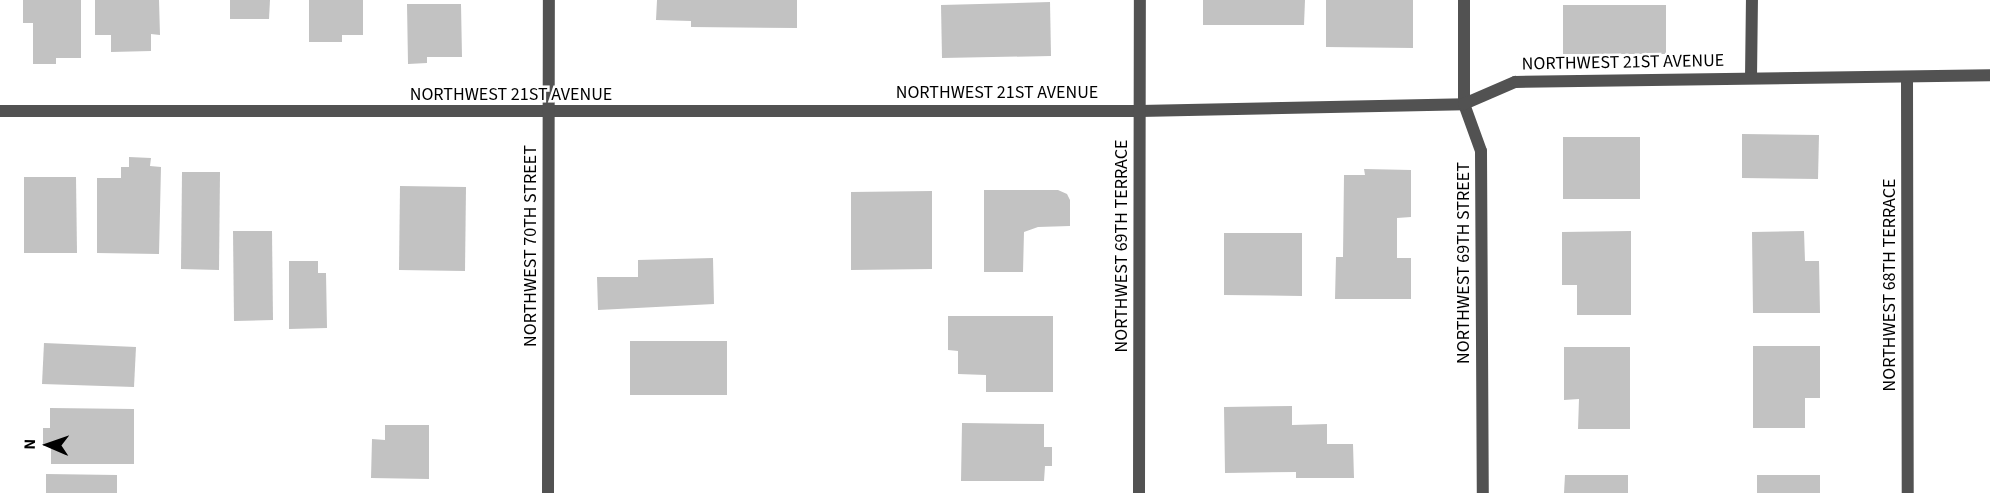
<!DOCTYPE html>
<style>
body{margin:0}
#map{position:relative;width:1990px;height:493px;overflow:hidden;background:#fff;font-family:"Source Sans 3",sans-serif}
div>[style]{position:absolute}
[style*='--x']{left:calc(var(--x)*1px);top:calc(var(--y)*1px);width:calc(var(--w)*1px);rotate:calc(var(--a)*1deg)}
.building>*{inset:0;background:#c2c2c2}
.minor>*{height:12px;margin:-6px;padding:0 6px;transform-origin:6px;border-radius:6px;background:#525252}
span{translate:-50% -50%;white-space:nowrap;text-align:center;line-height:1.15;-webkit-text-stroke:5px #fff;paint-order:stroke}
.street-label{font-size:18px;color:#000}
.north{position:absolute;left:18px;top:415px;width:60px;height:60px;-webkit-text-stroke:4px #fff;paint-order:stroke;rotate:272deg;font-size:16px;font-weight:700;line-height:24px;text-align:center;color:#000}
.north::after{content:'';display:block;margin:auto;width:21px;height:27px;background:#000;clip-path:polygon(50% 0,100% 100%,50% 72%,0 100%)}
</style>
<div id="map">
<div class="building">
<div style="clip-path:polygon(23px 0,81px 0,81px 58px,56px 58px,56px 64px,33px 64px,33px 23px,23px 23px)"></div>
<div style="clip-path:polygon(95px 0,159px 0,160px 35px,151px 34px,151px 51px,111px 52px,111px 35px,95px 35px)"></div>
<div style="clip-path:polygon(230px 0,270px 0,269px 19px,230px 19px)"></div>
<div style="clip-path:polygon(309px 0,363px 0,363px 35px,342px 35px,342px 42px,309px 42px)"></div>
<div style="clip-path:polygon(657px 0,797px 0,797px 28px,691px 27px,691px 21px,656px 20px)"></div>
<div style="clip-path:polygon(1203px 0,1305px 0,1304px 25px,1203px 25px)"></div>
<div style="clip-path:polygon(1326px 0,1413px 0,1413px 48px,1326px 47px)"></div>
<div style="clip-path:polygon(1050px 2px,1051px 56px,942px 58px,941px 5px)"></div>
<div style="clip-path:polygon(407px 4px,461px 4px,462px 57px,427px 57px,427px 63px,408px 64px)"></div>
<div style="clip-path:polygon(1563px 5px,1666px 5px,1666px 54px,1563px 54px)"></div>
<div style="clip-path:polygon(1742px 134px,1819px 135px,1818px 179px,1742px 178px)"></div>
<div style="clip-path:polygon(1563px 137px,1640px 137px,1640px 199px,1563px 199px)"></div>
<div style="clip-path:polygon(129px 157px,151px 158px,150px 166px,161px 167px,159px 254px,97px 253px,97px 178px,121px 178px,121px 167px,129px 167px)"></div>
<div style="clip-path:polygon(1364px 169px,1411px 170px,1411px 217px,1397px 218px,1397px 258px,1411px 258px,1411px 299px,1335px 299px,1336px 257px,1343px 257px,1344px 175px,1365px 175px)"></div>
<div style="clip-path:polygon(182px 172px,220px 172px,219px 270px,181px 269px)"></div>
<div style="clip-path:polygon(24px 177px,76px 177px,77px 253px,24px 253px)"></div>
<div style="clip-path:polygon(400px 186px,466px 187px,465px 271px,399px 270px)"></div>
<div style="clip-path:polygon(984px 190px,1058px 190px,1067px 194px,1070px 200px,1070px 226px,1038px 227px,1024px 232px,1023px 272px,984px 272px)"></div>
<div style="clip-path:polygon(932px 191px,932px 269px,851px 270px,851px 192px)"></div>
<div style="clip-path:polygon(233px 231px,272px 231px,273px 320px,234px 321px)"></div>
<div style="clip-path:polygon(1631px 231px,1631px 315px,1577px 315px,1577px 285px,1562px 285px,1562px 232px)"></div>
<div style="clip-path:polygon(1804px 231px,1805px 261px,1819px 261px,1820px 313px,1753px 313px,1752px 232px)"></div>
<div style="clip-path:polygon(1224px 233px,1302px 233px,1302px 296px,1224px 295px)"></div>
<div style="clip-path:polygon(713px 258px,714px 304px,598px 310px,597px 277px,638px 277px,638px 260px)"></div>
<div style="clip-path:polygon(289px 261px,318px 261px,318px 273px,326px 273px,327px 328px,289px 329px)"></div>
<div style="clip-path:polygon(948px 316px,1053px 316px,1053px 392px,986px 392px,986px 375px,958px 374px,958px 351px,948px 350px)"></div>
<div style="clip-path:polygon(630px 341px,727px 341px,727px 395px,630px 395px)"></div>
<div style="clip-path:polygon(44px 343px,136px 347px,134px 387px,42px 384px)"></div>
<div style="clip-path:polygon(1753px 346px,1820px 346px,1820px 398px,1805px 398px,1805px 428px,1753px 428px)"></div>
<div style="clip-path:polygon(1564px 347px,1630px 347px,1630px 429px,1578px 429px,1579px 399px,1564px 400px)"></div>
<div style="clip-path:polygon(1292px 406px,1292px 425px,1327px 424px,1327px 444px,1353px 444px,1354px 478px,1296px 478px,1296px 472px,1225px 473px,1224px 407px)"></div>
<div style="clip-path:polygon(50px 408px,134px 409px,134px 464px,51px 464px,51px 446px,43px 446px,43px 428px,50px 428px)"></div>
<div style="clip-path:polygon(962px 423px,1044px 424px,1044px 447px,1052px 447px,1052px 466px,1045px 466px,1044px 481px,961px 481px)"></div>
<div style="clip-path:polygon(385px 425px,429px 425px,429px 479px,371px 478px,372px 439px,385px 440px)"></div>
<div style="clip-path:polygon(46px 474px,117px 475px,117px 493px,46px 493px)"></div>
<div style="clip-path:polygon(1565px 475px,1628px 475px,1628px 493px,1564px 493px)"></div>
<div style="clip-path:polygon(1757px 475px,1820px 475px,1820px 493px,1757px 493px)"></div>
</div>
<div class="minor">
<div style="--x:1464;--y:0;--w:104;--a:90"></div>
<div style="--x:1464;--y:104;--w:50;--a:70.1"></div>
<div style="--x:1481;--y:151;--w:342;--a:89.7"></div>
<div style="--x:1907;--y:77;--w:416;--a:89.9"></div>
<div style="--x:1751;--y:78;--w:78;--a:-89.3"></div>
<div style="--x:0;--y:111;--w:1140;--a:0"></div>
<div style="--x:1140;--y:111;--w:324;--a:-1.2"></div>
<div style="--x:1464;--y:104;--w:56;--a:-23.3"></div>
<div style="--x:1515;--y:82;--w:475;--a:-0.8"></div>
<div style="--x:548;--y:493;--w:493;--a:-89.9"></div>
<div style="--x:1139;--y:493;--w:493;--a:-89.9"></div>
</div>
<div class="street-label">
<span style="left:1623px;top:63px;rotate:-1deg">NORTHWEST 21ST AVENUE</span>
<span style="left:997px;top:93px">NORTHWEST 21ST AVENUE</span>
<span style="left:511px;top:95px">NORTHWEST 21ST AVENUE</span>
<span style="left:531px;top:246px;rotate:-90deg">NORTHWEST 70TH STREET</span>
<span style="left:1122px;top:246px;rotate:-90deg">NORTHWEST 69TH TERRACE</span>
<span style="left:1464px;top:263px;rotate:-90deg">NORTHWEST 69TH STREET</span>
<span style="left:1890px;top:285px;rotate:-90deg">NORTHWEST 68TH TERRACE</span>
</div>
<div class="north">N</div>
</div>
